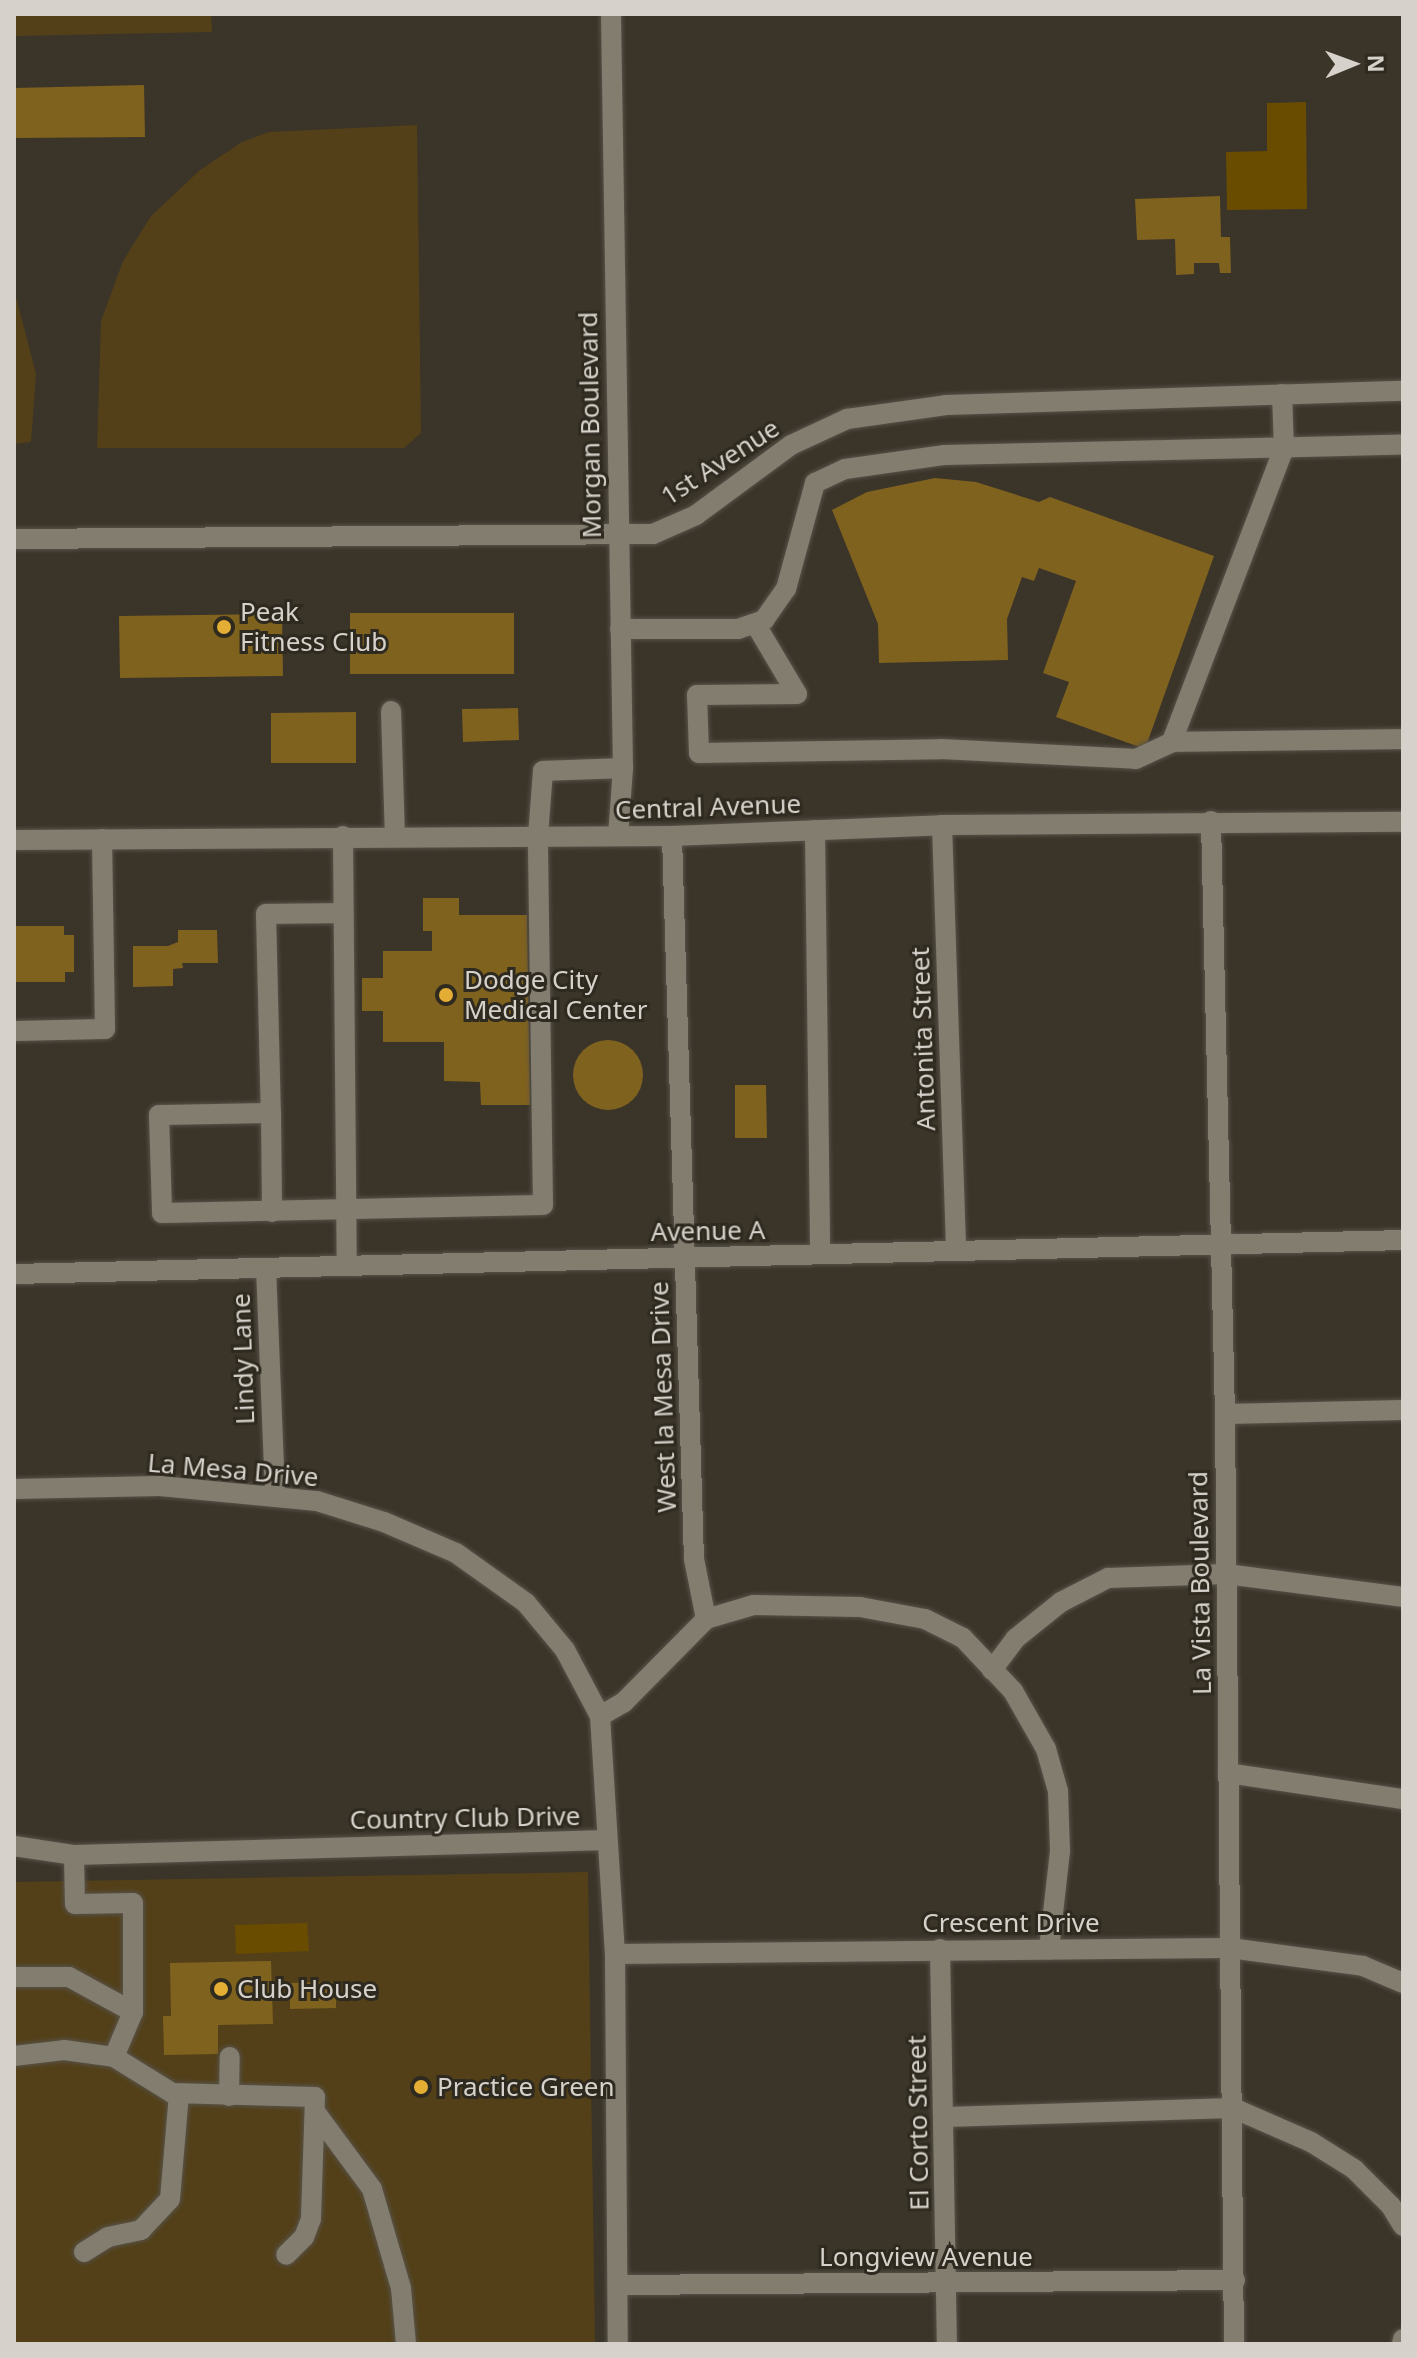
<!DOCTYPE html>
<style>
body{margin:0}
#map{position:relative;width:1417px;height:2358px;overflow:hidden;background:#3a3429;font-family:"Noto Sans",sans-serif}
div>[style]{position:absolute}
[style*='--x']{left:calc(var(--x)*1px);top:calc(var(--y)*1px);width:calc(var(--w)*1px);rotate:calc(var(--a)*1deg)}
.green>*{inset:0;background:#534019}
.water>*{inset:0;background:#6a4c00}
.building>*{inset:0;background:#80621f}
.round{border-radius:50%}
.roads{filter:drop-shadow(0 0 2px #575249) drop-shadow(0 0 2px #575249)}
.minor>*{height:20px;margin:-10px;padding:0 10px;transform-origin:10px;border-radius:10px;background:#837d70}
.dots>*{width:22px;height:22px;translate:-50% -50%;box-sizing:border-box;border:4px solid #2f2a1f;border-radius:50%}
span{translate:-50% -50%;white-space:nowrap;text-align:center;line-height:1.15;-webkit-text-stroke:6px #2f2a1f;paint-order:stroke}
.street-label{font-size:26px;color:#d6d2cb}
.poi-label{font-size:26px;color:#d6d2cb}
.left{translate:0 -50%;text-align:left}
.frame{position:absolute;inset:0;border:16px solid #d6d2cb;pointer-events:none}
.north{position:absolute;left:1313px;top:24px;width:80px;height:80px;-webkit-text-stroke:6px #2f2a1f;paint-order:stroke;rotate:89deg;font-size:22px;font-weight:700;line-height:32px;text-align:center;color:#d6d2cb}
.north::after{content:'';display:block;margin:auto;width:28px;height:36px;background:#d6d2cb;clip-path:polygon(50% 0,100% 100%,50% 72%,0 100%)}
</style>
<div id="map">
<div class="green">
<div style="clip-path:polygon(14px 14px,211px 14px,212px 32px,14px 36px)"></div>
<div style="clip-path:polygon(417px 125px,421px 433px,404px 448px,97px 448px,101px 321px,123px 261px,151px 216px,200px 170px,242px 142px,269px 132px)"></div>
<div style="clip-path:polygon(14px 289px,36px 374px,31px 442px,14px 444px)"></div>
<div style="clip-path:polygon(588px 1872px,595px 2344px,14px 2344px,14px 1882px)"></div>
</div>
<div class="water">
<div style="clip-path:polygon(1306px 102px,1307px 209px,1227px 210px,1226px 152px,1267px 151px,1267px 103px)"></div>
<div style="clip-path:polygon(307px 1923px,309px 1951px,236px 1954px,235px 1925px)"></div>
</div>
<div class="building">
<div style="clip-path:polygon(144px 85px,145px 137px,14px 138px,14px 88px)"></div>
<div style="clip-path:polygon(1220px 196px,1221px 237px,1230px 237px,1231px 273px,1220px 273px,1219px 263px,1194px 263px,1194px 274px,1176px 275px,1175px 239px,1137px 240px,1135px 199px)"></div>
<div style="clip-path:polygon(935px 478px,976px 482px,1039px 502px,1050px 497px,1214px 556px,1145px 749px,1056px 717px,1069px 682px,1043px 673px,1076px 581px,1039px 568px,1034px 581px,1022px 577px,1007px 619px,1008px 660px,879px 663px,878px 624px,832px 510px,867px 492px)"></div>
<div style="clip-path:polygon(350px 613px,514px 613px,514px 674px,350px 674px)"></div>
<div style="clip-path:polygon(282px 614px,283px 676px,120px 678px,119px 616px)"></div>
<div style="clip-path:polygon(518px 708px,519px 740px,463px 742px,462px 709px)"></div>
<div style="clip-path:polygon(356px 712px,356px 763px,271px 763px,271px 713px)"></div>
<div style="clip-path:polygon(423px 898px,459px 898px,459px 915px,527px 915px,530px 1105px,481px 1105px,480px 1082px,444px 1081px,444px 1042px,383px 1042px,383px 1011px,362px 1011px,362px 978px,383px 978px,383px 951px,432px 951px,432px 931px,423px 931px)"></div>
<div style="clip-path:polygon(14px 926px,64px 926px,64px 935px,74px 935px,74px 972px,65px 972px,65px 982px,14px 982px)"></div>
<div style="clip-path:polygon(178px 930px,217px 930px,218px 963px,182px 963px,183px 968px,173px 969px,173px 986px,133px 987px,133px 946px,168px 946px,178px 942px)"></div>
<div class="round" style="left:573px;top:1040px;width:70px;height:70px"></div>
<div style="clip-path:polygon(735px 1085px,766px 1085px,767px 1138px,735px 1138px)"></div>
<div style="clip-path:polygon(271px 1961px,273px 2024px,218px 2025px,218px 2054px,164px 2055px,163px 2016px,171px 2016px,170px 1963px)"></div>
<div style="clip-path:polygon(336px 1982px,336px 2008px,290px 2009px,290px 1983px)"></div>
</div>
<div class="roads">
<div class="minor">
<div style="--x:611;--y:14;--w:754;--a:89.09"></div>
<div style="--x:623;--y:768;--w:68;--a:94.2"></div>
<div style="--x:1282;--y:394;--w:54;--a:87.9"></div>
<div style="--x:1284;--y:448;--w:315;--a:110.9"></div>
<div style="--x:1172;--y:742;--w:231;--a:-0.7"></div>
<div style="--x:14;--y:539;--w:639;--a:-0.45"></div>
<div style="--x:653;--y:534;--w:47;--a:-23.8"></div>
<div style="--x:696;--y:515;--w:118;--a:-36.4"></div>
<div style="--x:791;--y:445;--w:62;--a:-24.9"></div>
<div style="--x:847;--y:419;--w:100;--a:-8"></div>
<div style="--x:946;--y:405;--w:457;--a:-1.8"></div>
<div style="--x:756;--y:625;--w:80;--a:59.3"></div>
<div style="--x:797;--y:694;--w:100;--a:179.4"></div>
<div style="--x:697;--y:695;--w:58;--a:88"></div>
<div style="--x:699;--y:753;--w:242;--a:-0.9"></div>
<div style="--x:941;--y:749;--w:195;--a:2.9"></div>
<div style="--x:1136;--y:759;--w:40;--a:-25"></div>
<div style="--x:620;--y:629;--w:118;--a:0"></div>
<div style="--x:738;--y:629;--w:28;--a:-19"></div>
<div style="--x:764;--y:620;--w:38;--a:-55"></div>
<div style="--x:786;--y:589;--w:110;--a:-74.7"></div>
<div style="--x:815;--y:483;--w:33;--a:-25"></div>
<div style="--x:845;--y:469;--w:101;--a:-8"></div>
<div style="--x:945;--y:455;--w:458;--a:-1.3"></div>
<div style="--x:391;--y:711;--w:124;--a:88.2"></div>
<div style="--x:1211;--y:821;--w:593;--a:88.65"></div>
<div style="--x:1225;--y:1414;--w:930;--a:89.45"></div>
<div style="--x:942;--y:825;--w:426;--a:88.1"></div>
<div style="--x:815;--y:830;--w:424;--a:89.3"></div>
<div style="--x:343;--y:836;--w:430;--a:89.5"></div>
<div style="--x:672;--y:836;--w:723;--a:88.26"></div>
<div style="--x:694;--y:1559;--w:61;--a:78.7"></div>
<div style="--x:14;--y:840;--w:658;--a:-0.35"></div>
<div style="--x:672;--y:836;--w:270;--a:-2.3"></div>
<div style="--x:942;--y:825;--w:461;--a:-0.4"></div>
<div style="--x:343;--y:913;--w:77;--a:179.3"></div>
<div style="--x:266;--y:914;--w:199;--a:88.6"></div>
<div style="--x:271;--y:1113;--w:112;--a:179"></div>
<div style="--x:159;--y:1115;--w:98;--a:88.2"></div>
<div style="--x:162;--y:1213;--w:381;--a:-1.2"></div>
<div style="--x:543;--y:1205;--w:369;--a:-90.8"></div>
<div style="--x:538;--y:836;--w:65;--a:-85.6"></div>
<div style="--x:543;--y:771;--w:80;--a:-2.1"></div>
<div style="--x:14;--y:1031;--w:91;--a:-1.3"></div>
<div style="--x:105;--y:1029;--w:190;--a:-90.9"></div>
<div style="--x:271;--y:1113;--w:99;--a:89.4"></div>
<div style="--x:266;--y:1268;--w:229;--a:87.7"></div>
<div style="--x:14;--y:1274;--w:1389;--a:-1.4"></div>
<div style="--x:1225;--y:1414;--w:178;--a:-1.3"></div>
<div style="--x:14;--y:1489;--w:146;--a:-1.2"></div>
<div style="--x:160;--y:1486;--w:158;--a:5.5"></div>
<div style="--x:317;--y:1501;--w:70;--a:17.4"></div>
<div style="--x:384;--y:1522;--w:78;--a:23.3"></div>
<div style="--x:456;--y:1553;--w:86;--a:35.5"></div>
<div style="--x:526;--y:1603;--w:61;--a:50.3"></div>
<div style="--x:565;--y:1650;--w:75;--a:62.1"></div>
<div style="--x:600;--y:1716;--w:238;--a:86.4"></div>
<div style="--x:615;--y:1954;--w:390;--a:89.6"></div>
<div style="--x:706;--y:1619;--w:50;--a:-16.3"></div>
<div style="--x:754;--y:1605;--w:106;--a:1.1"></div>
<div style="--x:860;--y:1607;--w:66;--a:10.5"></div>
<div style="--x:925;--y:1619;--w:42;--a:26.6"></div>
<div style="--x:963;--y:1638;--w:73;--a:46.7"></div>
<div style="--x:1013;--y:1691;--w:67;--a:60.4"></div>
<div style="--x:1046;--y:1749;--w:44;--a:74.1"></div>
<div style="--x:1058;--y:1791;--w:60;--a:88.1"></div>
<div style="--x:1060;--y:1851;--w:99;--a:96.4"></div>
<div style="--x:992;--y:1670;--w:39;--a:-53"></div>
<div style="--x:1015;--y:1639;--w:59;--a:-38.8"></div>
<div style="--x:1061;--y:1602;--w:53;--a:-27.1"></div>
<div style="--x:1108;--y:1578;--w:118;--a:-1.9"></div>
<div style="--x:1226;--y:1574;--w:178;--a:7.4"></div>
<div style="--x:600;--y:1716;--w:28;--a:-30"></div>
<div style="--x:624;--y:1702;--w:117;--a:-45.3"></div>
<div style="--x:1228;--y:1773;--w:177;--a:8.5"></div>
<div style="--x:14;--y:1846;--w:61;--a:8.5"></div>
<div style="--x:74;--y:1855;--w:533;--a:-1.61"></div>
<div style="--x:940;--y:1949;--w:395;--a:89"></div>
<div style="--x:615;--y:1954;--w:615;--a:-0.56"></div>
<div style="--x:1230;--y:1948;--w:134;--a:7.7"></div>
<div style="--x:1363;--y:1966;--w:43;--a:23"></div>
<div style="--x:14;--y:1977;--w:55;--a:0"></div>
<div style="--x:69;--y:1977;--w:73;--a:28.7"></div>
<div style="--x:133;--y:2012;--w:109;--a:-90"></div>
<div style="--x:133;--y:1903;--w:58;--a:179"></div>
<div style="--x:75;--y:1904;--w:49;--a:-91.2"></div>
<div style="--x:133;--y:2012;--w:49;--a:112.9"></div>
<div style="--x:114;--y:2057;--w:68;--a:31.8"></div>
<div style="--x:172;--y:2093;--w:143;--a:1.6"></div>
<div style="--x:315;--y:2097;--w:122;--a:91.9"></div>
<div style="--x:311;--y:2219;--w:19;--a:111"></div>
<div style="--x:304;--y:2237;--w:25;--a:135"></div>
<div style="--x:14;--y:2056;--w:50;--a:-6.8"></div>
<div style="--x:64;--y:2050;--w:50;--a:8"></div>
<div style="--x:229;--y:2096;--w:39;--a:-89"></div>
<div style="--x:316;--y:2113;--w:94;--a:53.6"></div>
<div style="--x:372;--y:2189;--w:103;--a:73.7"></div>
<div style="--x:401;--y:2288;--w:56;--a:84.9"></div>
<div style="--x:945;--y:2117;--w:288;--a:-1.8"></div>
<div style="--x:1233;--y:2108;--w:85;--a:23.6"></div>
<div style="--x:1311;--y:2142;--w:51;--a:32.1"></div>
<div style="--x:1354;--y:2169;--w:52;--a:45"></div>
<div style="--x:1391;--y:2206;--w:23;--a:59"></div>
<div style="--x:84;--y:2252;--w:28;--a:-32"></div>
<div style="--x:108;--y:2237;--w:34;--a:-12"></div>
<div style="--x:141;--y:2230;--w:42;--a:-46.9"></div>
<div style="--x:170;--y:2199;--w:104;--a:-85.1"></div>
<div style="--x:618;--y:2285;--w:617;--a:-0.46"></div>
<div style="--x:1402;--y:2344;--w:5;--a:-79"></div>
</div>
</div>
<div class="dots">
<div style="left:224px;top:627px;background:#e4ae35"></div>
<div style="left:446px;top:995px;background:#e4ae35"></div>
<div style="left:221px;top:1989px;background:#e4ae35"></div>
<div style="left:421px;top:2087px;background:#e4ae35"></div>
</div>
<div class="street-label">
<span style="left:590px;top:425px;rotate:-91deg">Morgan Boulevard</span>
<span style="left:720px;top:462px;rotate:-33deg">1st Avenue</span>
<span style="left:708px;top:807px;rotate:-2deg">Central Avenue</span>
<span style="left:923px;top:1039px;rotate:-92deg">Antonita Street</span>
<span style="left:708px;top:1231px;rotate:-1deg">Avenue A</span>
<span style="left:243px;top:1359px;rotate:-92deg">Lindy Lane</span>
<span style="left:663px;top:1397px;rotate:-92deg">West la Mesa Drive</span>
<span style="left:233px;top:1470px;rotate:5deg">La Mesa Drive</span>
<span style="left:1200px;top:1583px;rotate:-91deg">La Vista Boulevard</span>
<span style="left:465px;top:1818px;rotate:-1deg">Country Club Drive</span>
<span style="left:1011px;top:1923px">Crescent Drive</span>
<span style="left:918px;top:2123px;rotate:-91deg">El Corto Street</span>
<span style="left:926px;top:2257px">Longview Avenue</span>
</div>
<div class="poi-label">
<span class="left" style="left:240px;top:627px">Peak<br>Fitness Club</span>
<span class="left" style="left:464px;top:995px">Dodge City<br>Medical Center</span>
<span class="left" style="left:237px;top:1989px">Club House</span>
<span class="left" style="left:437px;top:2087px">Practice Green</span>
</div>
<div class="frame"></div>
<div class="north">N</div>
</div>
